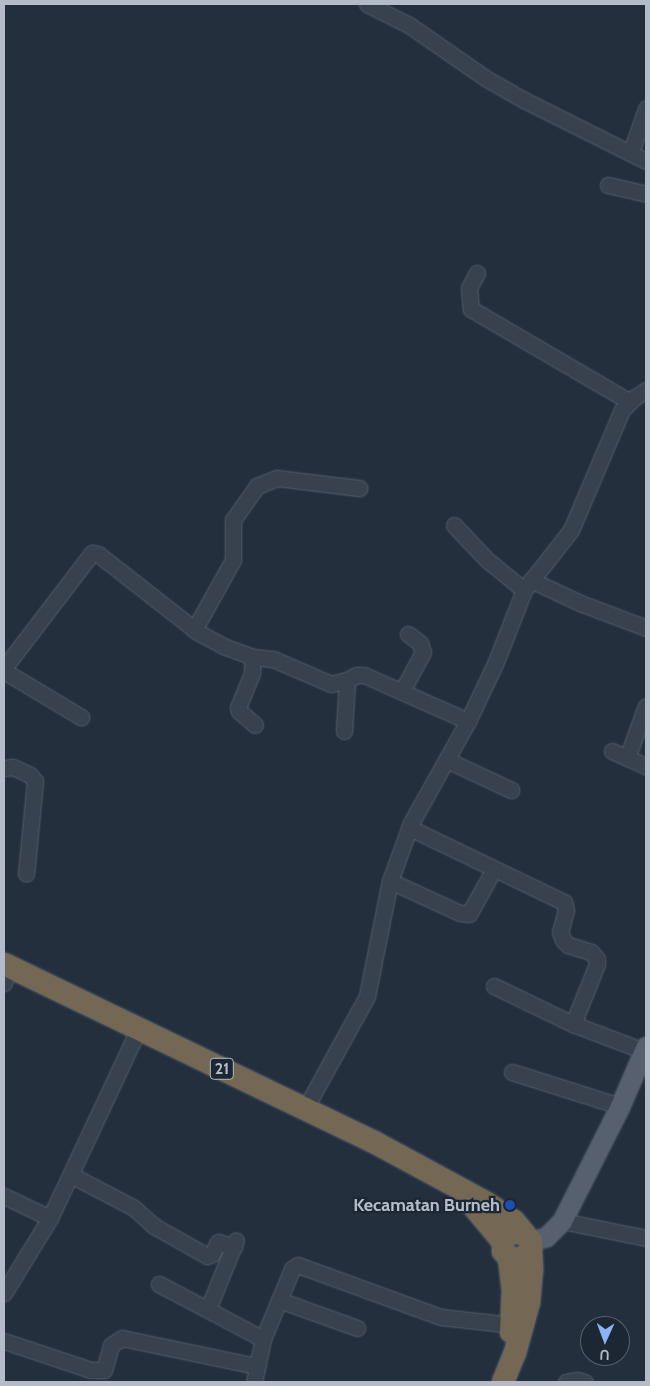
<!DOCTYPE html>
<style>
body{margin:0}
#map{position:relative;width:650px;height:1386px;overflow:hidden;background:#242f3e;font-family:Cabin,sans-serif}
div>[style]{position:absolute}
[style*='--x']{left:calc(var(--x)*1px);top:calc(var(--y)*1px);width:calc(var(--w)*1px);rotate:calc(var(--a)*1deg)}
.roads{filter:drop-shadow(0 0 1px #565f6c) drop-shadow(0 0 1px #565f6c)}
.minor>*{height:15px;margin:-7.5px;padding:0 7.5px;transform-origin:7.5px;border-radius:7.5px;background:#38414e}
.major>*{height:19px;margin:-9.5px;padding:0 9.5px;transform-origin:9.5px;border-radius:9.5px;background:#56606e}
.highway>*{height:22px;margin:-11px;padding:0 11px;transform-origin:11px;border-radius:11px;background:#746855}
.dots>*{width:14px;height:14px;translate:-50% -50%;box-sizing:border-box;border:2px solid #1d2633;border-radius:50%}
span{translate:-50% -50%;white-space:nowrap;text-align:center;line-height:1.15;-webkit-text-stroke:4.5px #1d2633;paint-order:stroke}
.shield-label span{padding:1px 4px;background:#1d2633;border:1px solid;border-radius:4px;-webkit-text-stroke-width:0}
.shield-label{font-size:16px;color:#b4bcc9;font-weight:700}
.poi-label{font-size:18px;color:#b4bcc9;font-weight:700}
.right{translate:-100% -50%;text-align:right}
.frame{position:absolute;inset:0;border:5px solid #b4bcc9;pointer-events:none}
.north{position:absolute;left:580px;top:1316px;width:50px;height:50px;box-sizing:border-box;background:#1d2633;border:1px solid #59626f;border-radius:50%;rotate:182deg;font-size:14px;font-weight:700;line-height:20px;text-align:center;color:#b4bcc9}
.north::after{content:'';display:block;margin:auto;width:18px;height:22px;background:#8ab4f8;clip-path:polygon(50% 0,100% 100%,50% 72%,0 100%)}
</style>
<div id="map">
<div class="roads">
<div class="minor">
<div style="--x:367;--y:4;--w:47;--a:26.6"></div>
<div style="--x:409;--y:25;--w:95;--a:34.7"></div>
<div style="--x:487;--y:79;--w:43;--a:29.6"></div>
<div style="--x:524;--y:100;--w:136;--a:26.6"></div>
<div style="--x:631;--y:152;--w:46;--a:-70.8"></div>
<div style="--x:608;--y:185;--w:39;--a:13"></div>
<div style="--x:477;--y:273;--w:17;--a:118"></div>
<div style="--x:469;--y:288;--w:21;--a:85"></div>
<div style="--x:471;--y:309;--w:184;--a:30.3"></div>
<div style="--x:454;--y:525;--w:47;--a:46.7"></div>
<div style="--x:486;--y:559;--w:49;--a:39.2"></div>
<div style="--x:531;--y:580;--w:54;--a:25.1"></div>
<div style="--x:580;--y:603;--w:71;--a:20.7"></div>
<div style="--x:194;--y:630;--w:80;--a:-60.9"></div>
<div style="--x:233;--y:560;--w:40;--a:-90"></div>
<div style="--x:233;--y:520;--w:42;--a:-54.8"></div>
<div style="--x:257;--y:486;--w:22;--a:-22"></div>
<div style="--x:277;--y:478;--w:83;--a:7"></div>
<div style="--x:253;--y:657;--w:16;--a:94"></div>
<div style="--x:252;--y:673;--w:37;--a:112"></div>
<div style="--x:238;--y:707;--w:4;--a:76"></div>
<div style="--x:239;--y:711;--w:21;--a:41"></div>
<div style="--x:4;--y:668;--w:145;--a:-52.6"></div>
<div style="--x:92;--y:553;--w:6;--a:9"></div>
<div style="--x:98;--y:554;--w:128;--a:38"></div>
<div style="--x:199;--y:633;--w:27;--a:28"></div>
<div style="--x:223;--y:646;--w:32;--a:20"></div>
<div style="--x:253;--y:657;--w:20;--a:6"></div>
<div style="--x:273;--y:659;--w:63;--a:23.3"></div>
<div style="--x:331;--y:684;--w:16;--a:-14"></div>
<div style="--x:347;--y:680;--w:11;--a:-27"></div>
<div style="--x:357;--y:675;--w:7;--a:0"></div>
<div style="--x:364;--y:675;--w:114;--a:23.9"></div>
<div style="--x:4;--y:671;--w:90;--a:30.9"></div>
<div style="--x:402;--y:691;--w:44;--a:-61.7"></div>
<div style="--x:423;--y:652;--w:9;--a:-108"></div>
<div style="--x:420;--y:643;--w:15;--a:-143"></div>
<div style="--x:344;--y:731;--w:51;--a:-86.6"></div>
<div style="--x:612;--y:751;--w:37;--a:24"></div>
<div style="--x:627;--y:758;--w:55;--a:-69.9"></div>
<div style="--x:447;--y:760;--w:71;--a:25.1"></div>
<div style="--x:4;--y:768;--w:9;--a:-6"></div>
<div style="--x:13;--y:767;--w:19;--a:25"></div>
<div style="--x:30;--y:775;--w:8;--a:50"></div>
<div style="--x:35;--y:781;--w:93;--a:95.5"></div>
<div style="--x:410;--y:828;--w:171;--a:25.7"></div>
<div style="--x:564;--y:902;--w:8;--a:76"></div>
<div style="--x:566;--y:910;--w:23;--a:105"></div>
<div style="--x:560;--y:932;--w:9;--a:69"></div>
<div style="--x:563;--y:940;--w:7;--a:45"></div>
<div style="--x:568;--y:945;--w:24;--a:17"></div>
<div style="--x:591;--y:952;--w:9;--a:49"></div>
<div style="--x:597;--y:959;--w:5;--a:90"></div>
<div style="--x:597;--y:964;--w:65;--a:111.8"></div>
<div style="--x:390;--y:881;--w:77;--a:24.6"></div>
<div style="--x:460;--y:913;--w:9;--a:6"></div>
<div style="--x:469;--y:914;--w:51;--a:-60.9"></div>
<div style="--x:4;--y:983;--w:16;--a:-76"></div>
<div style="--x:494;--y:986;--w:88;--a:25.7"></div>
<div style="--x:573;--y:1024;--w:76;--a:20.8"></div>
<div style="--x:512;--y:1072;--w:113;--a:17.5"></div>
<div style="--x:305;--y:1109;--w:129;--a:-61.2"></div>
<div style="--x:367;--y:996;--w:117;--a:-78.7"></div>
<div style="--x:390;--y:881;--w:62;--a:-70.1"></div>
<div style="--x:411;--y:823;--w:117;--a:-60.8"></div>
<div style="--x:468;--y:721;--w:63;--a:-64.7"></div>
<div style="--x:495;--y:664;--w:79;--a:-68.6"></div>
<div style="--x:524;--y:590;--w:76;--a:-51.9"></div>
<div style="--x:571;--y:530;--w:130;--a:-67"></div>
<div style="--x:622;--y:410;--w:18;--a:-45"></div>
<div style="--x:635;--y:397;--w:13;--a:-32"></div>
<div style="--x:71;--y:1175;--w:71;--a:27.6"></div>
<div style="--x:134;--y:1208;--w:27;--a:42"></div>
<div style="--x:154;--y:1226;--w:61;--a:29.5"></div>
<div style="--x:207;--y:1256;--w:5;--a:-22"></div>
<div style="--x:212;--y:1254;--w:13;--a:-63"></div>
<div style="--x:218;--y:1242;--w:17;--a:17"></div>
<div style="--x:4;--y:1196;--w:51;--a:25.6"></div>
<div style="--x:562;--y:1221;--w:86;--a:11.4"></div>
<div style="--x:159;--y:1284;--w:118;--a:27.9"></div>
<div style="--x:4;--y:1293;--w:88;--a:-58.5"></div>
<div style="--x:50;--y:1218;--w:210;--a:-64.9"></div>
<div style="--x:279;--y:1300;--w:83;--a:19.7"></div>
<div style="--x:208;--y:1309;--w:74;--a:-67.9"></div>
<div style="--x:4;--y:1341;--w:92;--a:18.4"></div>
<div style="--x:91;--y:1370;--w:13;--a:0"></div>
<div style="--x:104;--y:1370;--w:26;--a:-74"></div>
<div style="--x:111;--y:1345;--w:13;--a:-32"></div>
<div style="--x:122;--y:1338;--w:137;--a:11.8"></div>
<div style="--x:254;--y:1382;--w:44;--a:-78.2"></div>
<div style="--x:263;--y:1339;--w:76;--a:-67.5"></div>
<div style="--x:292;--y:1269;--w:7;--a:-34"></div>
<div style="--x:298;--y:1265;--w:152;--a:20"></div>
<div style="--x:441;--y:1317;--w:71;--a:6.4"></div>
<div style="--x:512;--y:1325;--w:8;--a:-14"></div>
<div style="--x:566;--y:1382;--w:11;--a:-10"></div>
<div style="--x:577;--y:1380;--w:8;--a:14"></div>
</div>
<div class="major">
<div style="--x:531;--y:1241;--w:16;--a:-15"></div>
<div style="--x:546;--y:1237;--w:23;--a:-45"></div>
<div style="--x:562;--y:1221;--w:129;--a:-63.2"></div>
<div style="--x:620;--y:1106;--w:65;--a:-66.6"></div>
</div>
<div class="highway">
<div style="--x:4;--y:964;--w:411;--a:25.7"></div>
<div style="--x:374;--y:1142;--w:128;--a:28.4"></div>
<div style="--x:487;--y:1203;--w:32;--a:34"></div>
<div style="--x:514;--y:1221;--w:17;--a:50"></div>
<div style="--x:468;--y:1200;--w:55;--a:50.2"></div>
<div style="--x:503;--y:1242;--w:9;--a:90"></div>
<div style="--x:503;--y:1251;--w:9;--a:49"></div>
<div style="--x:509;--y:1258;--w:13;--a:4"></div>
<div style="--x:522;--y:1259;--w:13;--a:-45"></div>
<div style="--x:531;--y:1250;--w:9;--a:-90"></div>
<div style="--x:531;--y:1241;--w:13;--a:-138"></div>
<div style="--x:521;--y:1232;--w:13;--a:171"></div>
<div style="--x:508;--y:1234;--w:9;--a:122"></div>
<div style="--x:509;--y:1258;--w:32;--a:83"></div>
<div style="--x:513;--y:1290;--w:42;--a:92.7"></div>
<div style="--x:503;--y:1382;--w:31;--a:-68"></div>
<div style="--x:515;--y:1353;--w:53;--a:-74.6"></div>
<div style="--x:529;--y:1302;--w:32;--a:-85"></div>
<div style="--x:532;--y:1270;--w:20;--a:-93"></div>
</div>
</div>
<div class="dots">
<div style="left:510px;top:1205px;background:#1a4fb4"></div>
</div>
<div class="shield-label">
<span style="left:222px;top:1069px">21</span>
</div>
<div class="poi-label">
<span class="right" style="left:500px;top:1205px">Kecamatan Burneh</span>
</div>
<div class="frame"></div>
<div class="north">U</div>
</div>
